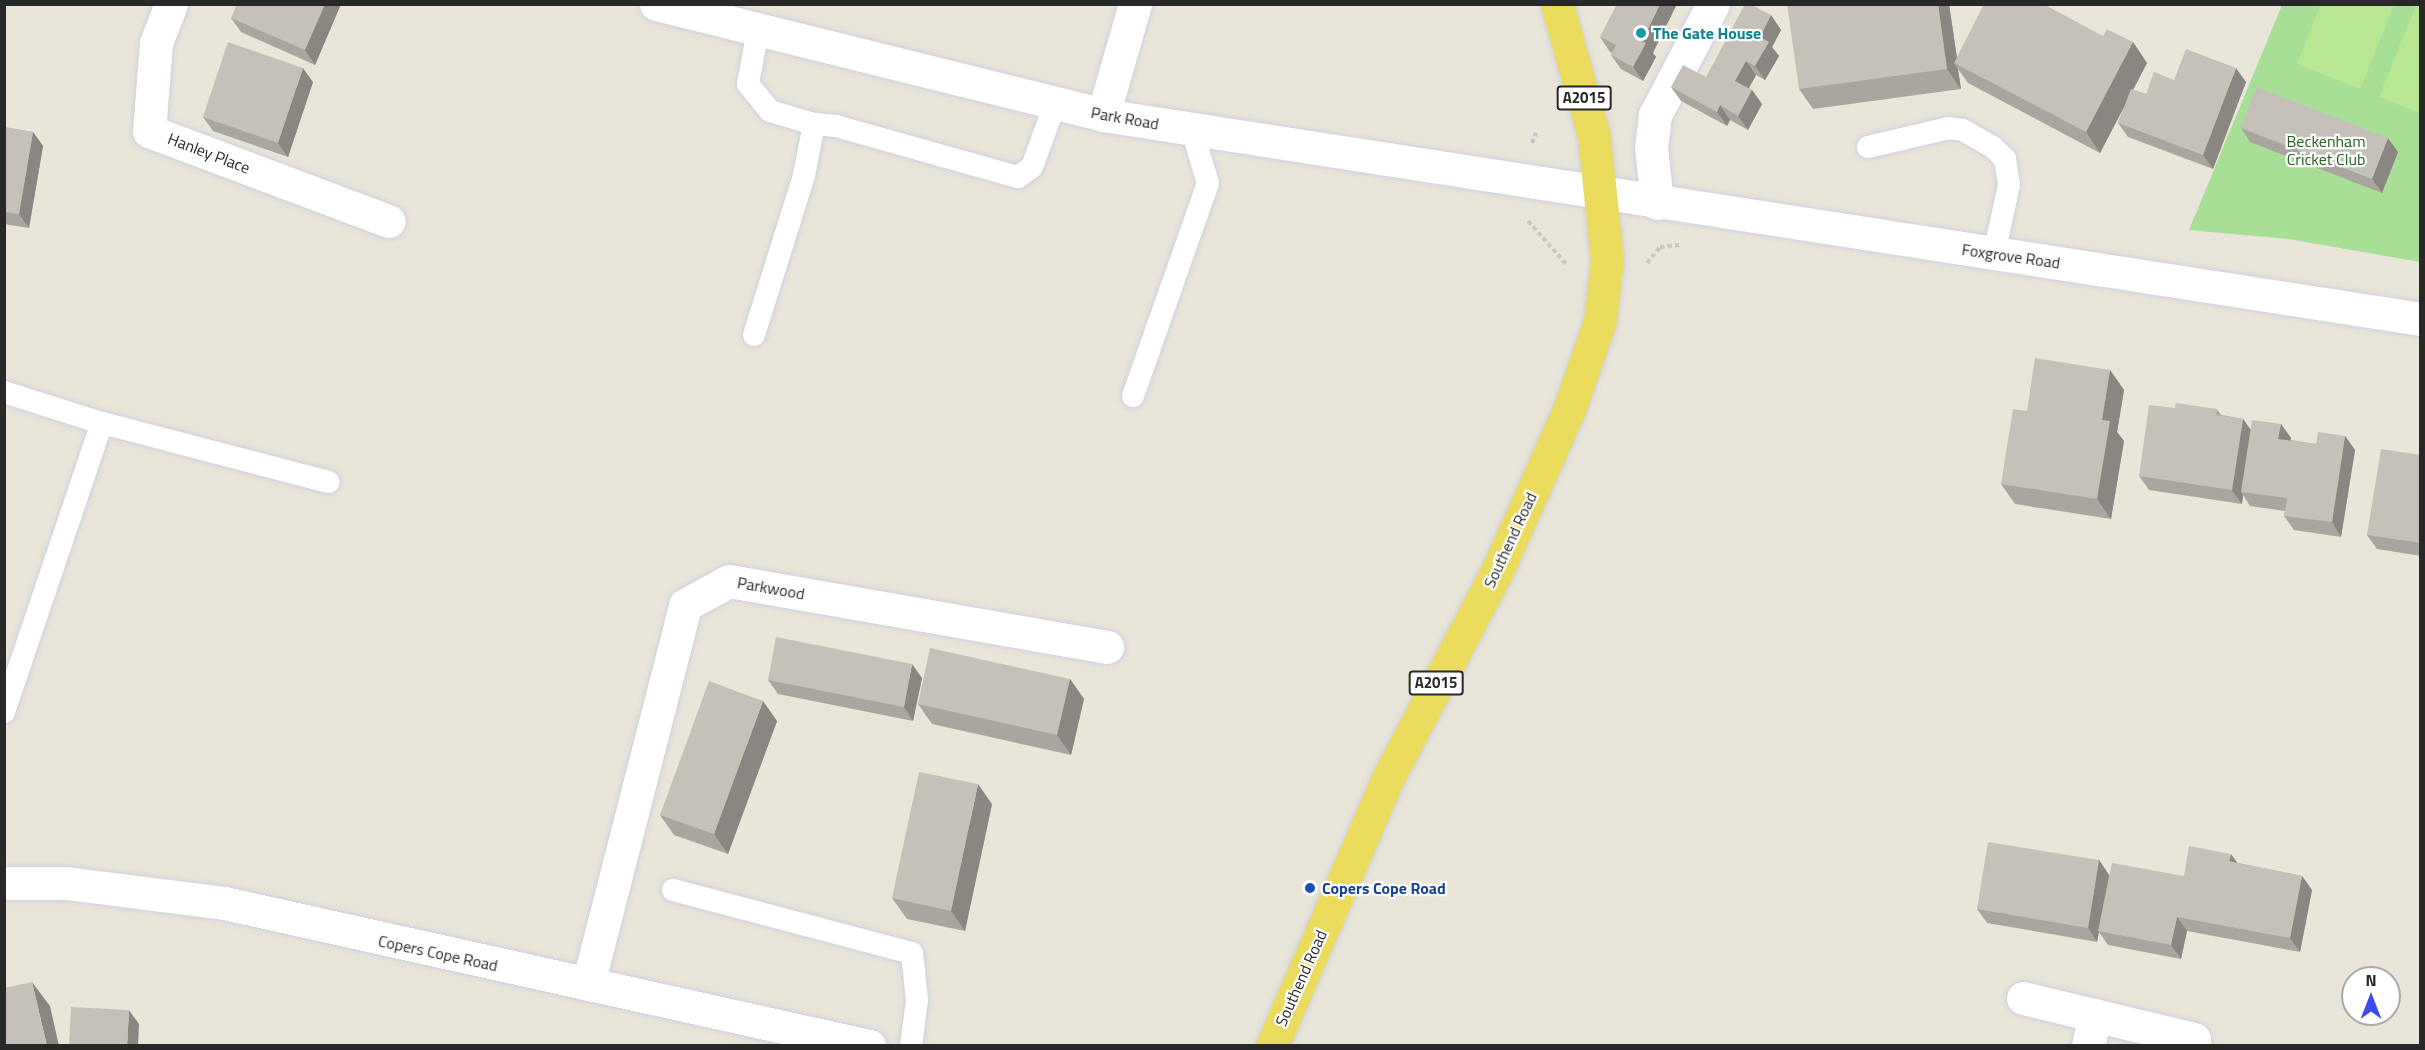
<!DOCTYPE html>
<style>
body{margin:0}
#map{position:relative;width:2425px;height:1050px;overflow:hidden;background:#eae5d9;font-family:"Titillium Web",sans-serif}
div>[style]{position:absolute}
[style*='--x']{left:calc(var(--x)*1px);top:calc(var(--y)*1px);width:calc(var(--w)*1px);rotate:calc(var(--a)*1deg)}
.green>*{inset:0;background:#a7df97}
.pitch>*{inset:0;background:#b9e693}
.path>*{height:4px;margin-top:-2px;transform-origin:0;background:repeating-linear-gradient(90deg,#c7c7c7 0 4.5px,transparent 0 7.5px)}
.roads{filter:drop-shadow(0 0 2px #cfd0e0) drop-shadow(0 0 2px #cfd0e0)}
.lane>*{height:22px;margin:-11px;padding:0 11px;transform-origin:11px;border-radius:11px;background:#fff}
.street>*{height:33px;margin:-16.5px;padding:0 16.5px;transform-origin:16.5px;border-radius:16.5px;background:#fff}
.secondary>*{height:33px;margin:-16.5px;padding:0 16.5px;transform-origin:16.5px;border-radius:16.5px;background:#fff}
.primary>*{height:33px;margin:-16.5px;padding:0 16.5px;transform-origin:16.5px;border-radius:16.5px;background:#ebdb5d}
.wall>*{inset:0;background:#a9a69f}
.shaded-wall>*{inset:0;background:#8a8782}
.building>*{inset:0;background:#c5c1b9}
.dots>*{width:16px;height:16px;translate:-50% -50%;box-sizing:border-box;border:3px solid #fff;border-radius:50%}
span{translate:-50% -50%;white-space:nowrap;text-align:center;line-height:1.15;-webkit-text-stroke:4.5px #fff;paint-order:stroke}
.shield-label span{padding:2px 4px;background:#fff;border:2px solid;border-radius:4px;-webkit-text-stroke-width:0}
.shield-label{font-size:15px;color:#282828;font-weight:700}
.culture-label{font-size:16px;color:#0d838f;font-weight:700}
.left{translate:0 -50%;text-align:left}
.street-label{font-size:16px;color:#282828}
.park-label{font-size:16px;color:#21611b}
.transit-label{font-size:16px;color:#164399;font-weight:700}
.frame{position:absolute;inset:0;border:6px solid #282828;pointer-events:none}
.north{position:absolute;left:2341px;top:966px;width:60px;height:60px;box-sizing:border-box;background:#fff;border:2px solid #a9a9a9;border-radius:50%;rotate:0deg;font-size:16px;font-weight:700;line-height:24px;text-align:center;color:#282828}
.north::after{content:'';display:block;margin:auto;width:21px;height:27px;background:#3d49f3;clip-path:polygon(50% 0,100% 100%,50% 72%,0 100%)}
</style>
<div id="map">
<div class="green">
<div style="clip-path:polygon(2282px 5px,2420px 5px,2420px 262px,2288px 239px,2189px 230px)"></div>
</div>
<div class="pitch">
<div style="clip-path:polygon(2321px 4px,2394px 5px,2360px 89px,2297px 64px)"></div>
<div style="clip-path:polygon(2416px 5px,2420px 5px,2420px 113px,2379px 97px)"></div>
</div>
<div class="path">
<div style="--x:1532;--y:143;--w:11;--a:-68"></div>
<div style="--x:1528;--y:221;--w:59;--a:48.4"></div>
<div style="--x:1647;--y:263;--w:21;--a:-51"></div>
<div style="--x:1660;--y:247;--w:22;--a:-5"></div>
</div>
<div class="roads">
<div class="lane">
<div style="--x:814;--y:124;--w:22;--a:5"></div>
<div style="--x:836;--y:126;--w:189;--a:15.7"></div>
<div style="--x:1018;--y:177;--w:17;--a:-36"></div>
<div style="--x:1032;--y:167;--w:67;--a:-69.9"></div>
<div style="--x:1868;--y:147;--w:83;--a:-13.2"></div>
<div style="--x:1949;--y:128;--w:14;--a:8"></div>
<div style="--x:1963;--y:130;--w:34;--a:30"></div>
<div style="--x:1993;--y:147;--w:17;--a:45"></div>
<div style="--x:2005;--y:159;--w:26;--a:81"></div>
<div style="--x:2009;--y:185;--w:71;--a:102.3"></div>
<div style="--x:754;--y:335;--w:168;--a:-72.6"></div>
<div style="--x:804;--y:175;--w:52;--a:-78.9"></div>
<div style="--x:814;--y:124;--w:46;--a:-163.5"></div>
<div style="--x:770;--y:111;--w:35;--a:-129"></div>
<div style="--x:748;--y:84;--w:55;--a:-79.5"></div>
<div style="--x:4;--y:392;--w:103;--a:17.6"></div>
<div style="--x:1133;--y:396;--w:226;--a:-70.6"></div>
<div style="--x:1208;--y:183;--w:55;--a:-106.8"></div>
<div style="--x:4;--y:712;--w:305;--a:-71.3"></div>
<div style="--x:102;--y:423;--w:234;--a:14.6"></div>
<div style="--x:673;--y:890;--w:247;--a:14.8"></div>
<div style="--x:912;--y:953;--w:47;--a:83.9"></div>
<div style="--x:917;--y:1000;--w:46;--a:97.4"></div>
</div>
<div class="street">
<div style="--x:171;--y:4;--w:42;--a:111"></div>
<div style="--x:156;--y:43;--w:88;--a:94.5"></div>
<div style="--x:149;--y:131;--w:256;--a:20.6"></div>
<div style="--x:656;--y:4;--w:461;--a:13.9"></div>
<div style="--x:1103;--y:115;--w:1333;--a:8.8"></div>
<div style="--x:1103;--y:115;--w:116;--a:-73.9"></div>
<div style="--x:1657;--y:203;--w:56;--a:-96.1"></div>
<div style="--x:1651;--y:147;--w:32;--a:-83"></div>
<div style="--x:1655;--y:115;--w:125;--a:-62.4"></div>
<div style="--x:588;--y:984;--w:391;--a:-75.6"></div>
<div style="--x:685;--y:605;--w:50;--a:-28.6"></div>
<div style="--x:729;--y:581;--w:384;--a:9.9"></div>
<div style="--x:2023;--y:998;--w:176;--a:13.5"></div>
<div style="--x:2088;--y:1046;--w:32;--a:-77"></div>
</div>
<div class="secondary">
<div style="--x:4;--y:883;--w:62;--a:0"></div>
<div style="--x:66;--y:883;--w:159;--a:7.2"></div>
<div style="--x:224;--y:903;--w:661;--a:12.5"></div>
</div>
<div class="primary">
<div style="--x:1272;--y:1046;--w:294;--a:-66.6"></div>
<div style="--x:1389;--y:776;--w:236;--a:-62.2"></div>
<div style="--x:1499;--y:567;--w:172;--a:-66"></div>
<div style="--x:1569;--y:410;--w:94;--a:-70.8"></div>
<div style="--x:1600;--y:321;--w:61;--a:-83.5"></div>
<div style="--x:1607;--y:260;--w:125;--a:-96"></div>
<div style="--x:1594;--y:136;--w:137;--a:-105.7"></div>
</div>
</div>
<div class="wall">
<div style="clip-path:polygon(341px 4px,315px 65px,241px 32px,231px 18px)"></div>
<div style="clip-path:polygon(1949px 4px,1957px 58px,2103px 36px,2133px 42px,2147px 63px,2133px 90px,2146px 94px,2174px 80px,2246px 82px,2213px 169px,2128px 137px,2118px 123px,2125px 105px,2100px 153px,1968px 83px,1958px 69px,1961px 89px,1813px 109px,1799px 89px)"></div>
<div style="clip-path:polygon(1771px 15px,1781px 30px,1772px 47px,1779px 56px,1765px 80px,1756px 75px,1749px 88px,1752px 90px,1762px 104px,1748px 130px,1730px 120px,1727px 126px,1681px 101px,1671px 87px,1706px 77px)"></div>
<div style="clip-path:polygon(1600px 37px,1653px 53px,1656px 57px,1643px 81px,1621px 69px,1611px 55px,1612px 53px,1610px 52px)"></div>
<div style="clip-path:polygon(313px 82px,288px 157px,213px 131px,203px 117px)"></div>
<div style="clip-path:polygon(4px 127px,33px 132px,43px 146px,29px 228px,4px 224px)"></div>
<div style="clip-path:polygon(2241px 128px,2398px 152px,2382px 193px,2250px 142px)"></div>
<div style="clip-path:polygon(2110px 370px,2124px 390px,2117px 432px,2124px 441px,2111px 519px,2015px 504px,2001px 484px,2027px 411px)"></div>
<div style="clip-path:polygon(2175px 408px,2217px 409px,2221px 415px,2243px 419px,2250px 429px,2281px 424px,2291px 438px,2290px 440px,2316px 444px,2345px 436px,2355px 450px,2341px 537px,2294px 530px,2284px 516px,2285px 511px,2250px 506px,2243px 495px,2242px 504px,2149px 490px,2139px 476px)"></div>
<div style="clip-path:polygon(2421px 455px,2421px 556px,2377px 549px,2367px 535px)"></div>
<div style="clip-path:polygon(922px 678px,913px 721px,778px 694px,768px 680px)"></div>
<div style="clip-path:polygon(1070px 679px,1084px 699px,1071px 755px,932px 724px,918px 704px)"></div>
<div style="clip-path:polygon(777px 721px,728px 854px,674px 835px,660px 815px)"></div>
<div style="clip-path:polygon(992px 804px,965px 931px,907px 919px,892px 898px)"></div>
<div style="clip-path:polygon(2099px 860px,2109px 875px,2184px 876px,2237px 863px,2302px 876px,2312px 890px,2300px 952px,2187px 931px,2181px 959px,2108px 945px,2099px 932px,2097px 942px,1987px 923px,1977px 909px)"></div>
</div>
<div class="shaded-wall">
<div style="clip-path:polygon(325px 4px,341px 4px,315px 65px,305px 50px)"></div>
<div style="clip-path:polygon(1660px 4px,1677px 4px,1653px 53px,1656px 57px,1643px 81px,1633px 67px,1642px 41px)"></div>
<div style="clip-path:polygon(1938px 4px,1949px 4px,1958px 65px,1954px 63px,1958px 70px,1961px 89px,1947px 69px)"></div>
<div style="clip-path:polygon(1771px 15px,1781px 30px,1772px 47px,1779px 56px,1765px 80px,1755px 66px,1760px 37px)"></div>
<div style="clip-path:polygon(2133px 42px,2147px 63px,2100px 153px,2086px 132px)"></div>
<div style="clip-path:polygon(1746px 61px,1756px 75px,1745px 95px,1735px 81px)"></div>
<div style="clip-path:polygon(303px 68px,313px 82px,288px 157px,278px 143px)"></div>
<div style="clip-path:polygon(2236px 68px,2246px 82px,2213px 169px,2203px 155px)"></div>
<div style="clip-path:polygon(1752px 90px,1762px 104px,1748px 130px,1738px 116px)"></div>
<div style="clip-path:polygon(1720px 105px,1730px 120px,1727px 126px,1717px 112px)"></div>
<div style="clip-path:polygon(33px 132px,43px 146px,29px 228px,19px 214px)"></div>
<div style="clip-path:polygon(2388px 138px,2398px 152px,2382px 193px,2372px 179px)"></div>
<div style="clip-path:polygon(2110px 370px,2124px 390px,2117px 432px,2124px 441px,2111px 519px,2097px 499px,2102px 420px)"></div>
<div style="clip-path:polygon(2243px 419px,2253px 433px,2241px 492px,2243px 495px,2242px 504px,2232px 490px)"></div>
<div style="clip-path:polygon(2281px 424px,2291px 438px,2288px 453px,2278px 439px)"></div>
<div style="clip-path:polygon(2345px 436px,2355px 450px,2341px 537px,2332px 522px)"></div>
<div style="clip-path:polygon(912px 664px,922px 678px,913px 721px,904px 707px)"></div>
<div style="clip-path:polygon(1070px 679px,1084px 699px,1071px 755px,1057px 735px)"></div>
<div style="clip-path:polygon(763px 701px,777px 721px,728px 854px,714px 834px)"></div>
<div style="clip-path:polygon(978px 784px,992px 804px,965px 931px,951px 911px)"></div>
<div style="clip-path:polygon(2231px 854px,2241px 868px,2229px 861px)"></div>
<div style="clip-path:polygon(2099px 860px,2109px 875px,2097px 942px,2088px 928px)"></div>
<div style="clip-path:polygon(2302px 876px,2312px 890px,2300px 952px,2290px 938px)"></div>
<div style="clip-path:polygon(2177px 917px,2187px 931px,2181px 959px,2171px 945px)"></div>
<div style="clip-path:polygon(32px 982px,50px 1006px,59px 1046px,47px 1046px)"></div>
<div style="clip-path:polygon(129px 1010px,139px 1024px,138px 1046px,127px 1046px)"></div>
</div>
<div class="building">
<div style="clip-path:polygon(237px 4px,325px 4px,305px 50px,231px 18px)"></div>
<div style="clip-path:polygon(1617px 4px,1660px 4px,1642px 41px,1646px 43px,1633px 67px,1611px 55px,1616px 45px,1600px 37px)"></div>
<div style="clip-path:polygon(1745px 4px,1750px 4px,1771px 15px,1760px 37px,1769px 42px,1755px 66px,1746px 61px,1735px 81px,1752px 90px,1738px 116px,1720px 105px,1717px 112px,1671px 87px,1683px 65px,1706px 77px)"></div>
<div style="clip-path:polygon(1787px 4px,1938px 4px,1947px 69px,1799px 89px)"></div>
<div style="clip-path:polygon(1984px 4px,2043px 4px,2103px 36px,2107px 29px,2133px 42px,2086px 132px,1954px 63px)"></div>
<div style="clip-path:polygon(228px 42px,303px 68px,278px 143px,203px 117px)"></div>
<div style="clip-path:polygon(2186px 49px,2236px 68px,2203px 155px,2118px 123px,2131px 89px,2146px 94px,2154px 72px,2174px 80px)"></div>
<div style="clip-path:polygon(2256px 87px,2388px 138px,2372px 179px,2241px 128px)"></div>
<div style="clip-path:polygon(4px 127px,33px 132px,19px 214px,4px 212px)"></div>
<div style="clip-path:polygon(2035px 358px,2110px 370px,2102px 420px,2110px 421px,2097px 499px,2001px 484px,2013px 409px,2027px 411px)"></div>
<div style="clip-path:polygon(2176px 403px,2217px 409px,2216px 415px,2243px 419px,2232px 490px,2139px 476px,2149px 405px,2175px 408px)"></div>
<div style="clip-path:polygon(2252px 420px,2281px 424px,2278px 439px,2316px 444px,2318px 432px,2345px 436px,2332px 522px,2284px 516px,2287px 498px,2241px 492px)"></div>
<div style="clip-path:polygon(2381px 449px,2421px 455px,2421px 543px,2367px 535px)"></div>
<div style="clip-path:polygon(776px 637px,912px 664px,904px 707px,768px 680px)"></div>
<div style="clip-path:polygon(930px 648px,1070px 679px,1057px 735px,918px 704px)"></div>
<div style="clip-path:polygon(709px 681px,763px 701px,714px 834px,660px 815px)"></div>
<div style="clip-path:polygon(919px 772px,978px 784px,951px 911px,892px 898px)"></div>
<div style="clip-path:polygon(1988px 842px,2099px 860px,2088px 928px,1977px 909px)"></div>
<div style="clip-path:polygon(2189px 846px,2231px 854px,2229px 861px,2302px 876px,2290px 938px,2177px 917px,2171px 945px,2098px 931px,2112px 863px,2184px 876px)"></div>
<div style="clip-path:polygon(32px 982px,47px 1046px,4px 1046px,4px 988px)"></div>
<div style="clip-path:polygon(71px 1007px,129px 1010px,127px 1046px,69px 1045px)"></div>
</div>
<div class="dots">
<div style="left:1641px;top:33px;background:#0f9aa8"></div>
<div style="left:1310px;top:888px;background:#1a4fb4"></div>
</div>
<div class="shield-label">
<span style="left:1584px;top:98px">A2015</span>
<span style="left:1436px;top:683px">A2015</span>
</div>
<div class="culture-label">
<span class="left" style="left:1653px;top:33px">The Gate House</span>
</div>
<div class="street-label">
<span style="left:1125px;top:118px;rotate:10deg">Park Road</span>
<span style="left:209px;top:153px;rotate:21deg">Hanley Place</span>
<span style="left:2011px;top:256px;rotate:8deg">Foxgrove Road</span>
<span style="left:1510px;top:540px;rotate:-65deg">Southend Road</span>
<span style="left:771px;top:588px;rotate:10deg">Parkwood</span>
<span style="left:438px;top:953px;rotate:12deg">Copers Cope Road</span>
<span style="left:1301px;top:978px;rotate:-66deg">Southend Road</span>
</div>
<div class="park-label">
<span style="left:2326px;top:150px">Beckenham<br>Cricket Club</span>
</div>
<div class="transit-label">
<span class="left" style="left:1322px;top:888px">Copers Cope Road</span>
</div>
<div class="frame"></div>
<div class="north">N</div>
</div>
